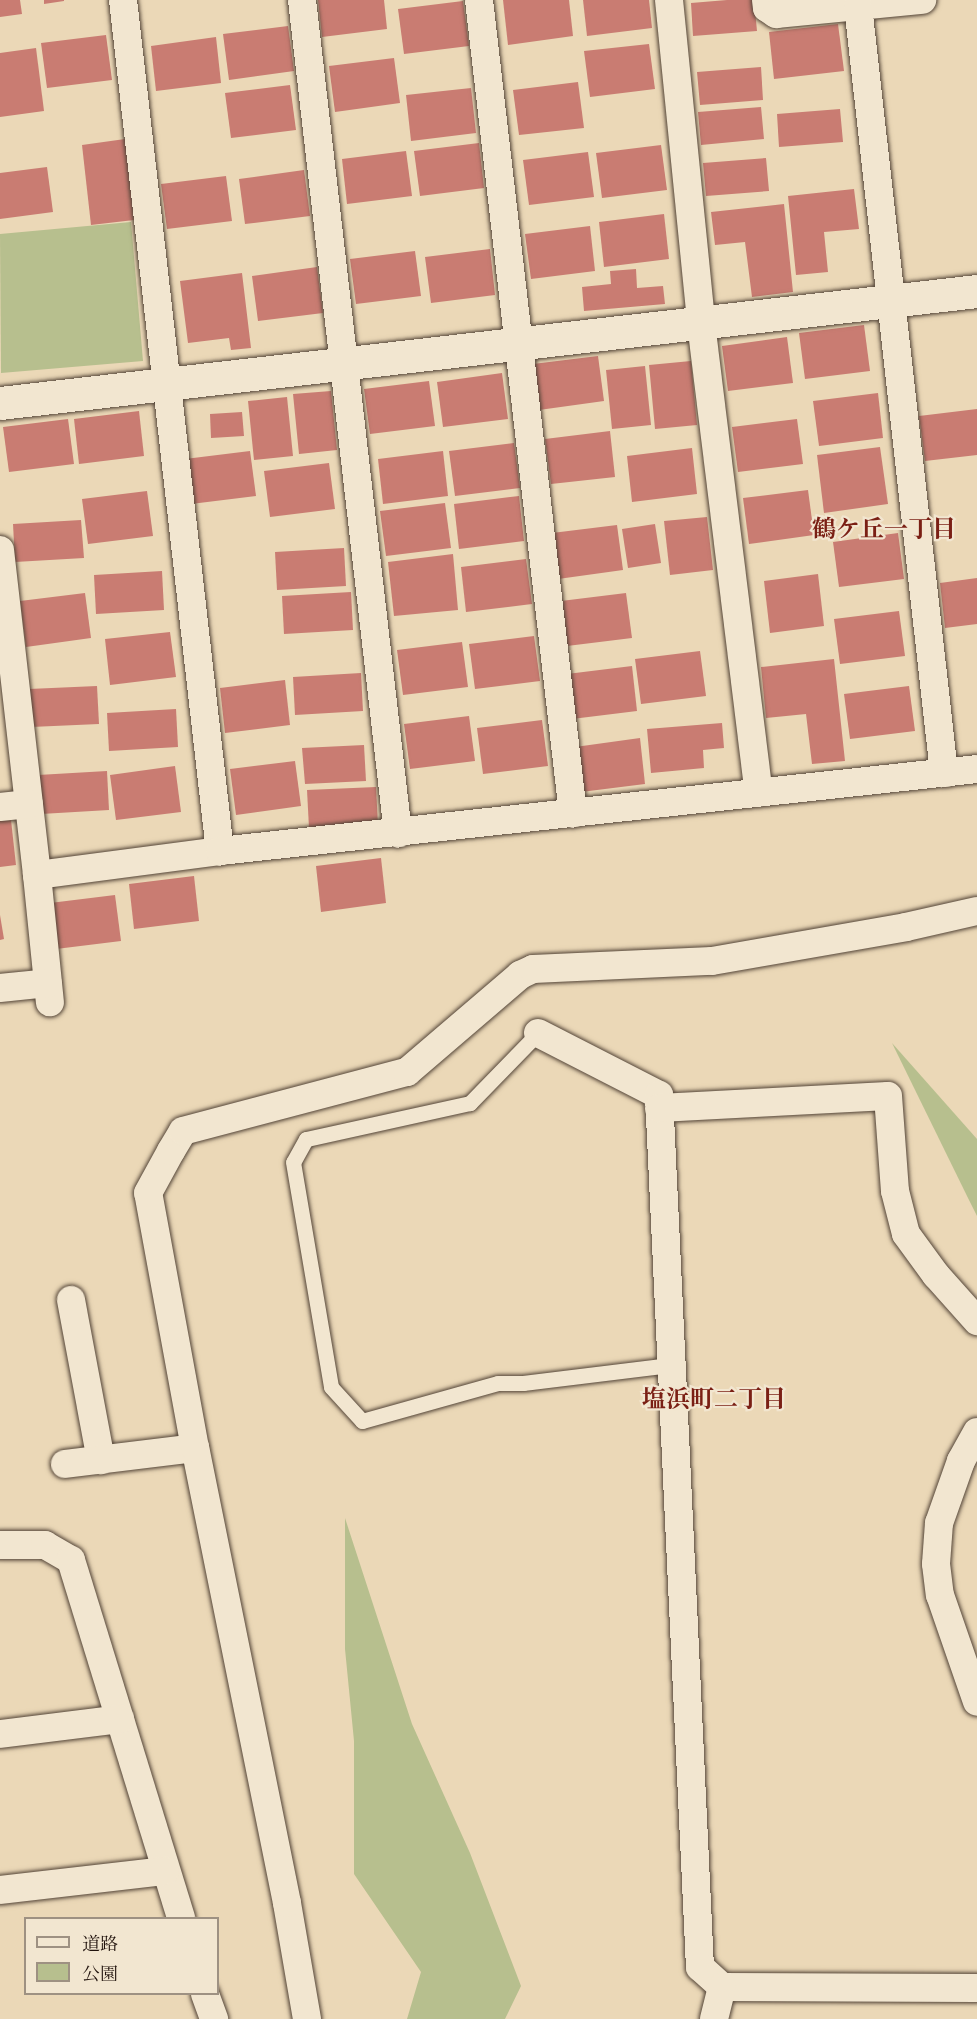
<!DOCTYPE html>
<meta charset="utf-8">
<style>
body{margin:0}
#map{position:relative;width:977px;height:2019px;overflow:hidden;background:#ebd8b7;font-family:"IM FELL French Canon","Noto Serif JP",serif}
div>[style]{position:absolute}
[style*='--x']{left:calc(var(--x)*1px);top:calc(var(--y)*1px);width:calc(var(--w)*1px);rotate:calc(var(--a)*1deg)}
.green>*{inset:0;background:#b7bf8e}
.building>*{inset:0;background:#c97c72}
.roads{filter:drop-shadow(0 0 2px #534437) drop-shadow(0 0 2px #534437)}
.service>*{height:15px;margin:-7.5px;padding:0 7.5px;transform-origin:7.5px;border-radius:7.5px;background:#f2e6d0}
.minor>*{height:28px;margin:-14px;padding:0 14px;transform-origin:14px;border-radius:14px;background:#f2e6d0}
.tertiary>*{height:33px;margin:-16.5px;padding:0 16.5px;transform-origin:16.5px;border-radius:16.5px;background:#f2e6d0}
span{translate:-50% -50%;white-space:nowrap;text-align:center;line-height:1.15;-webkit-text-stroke:4.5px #f2e6d0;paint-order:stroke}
.neighbourhood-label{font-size:24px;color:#7a1f14;font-weight:700}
.legend{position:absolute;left:24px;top:1917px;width:195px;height:78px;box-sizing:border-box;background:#f2e6d0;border:2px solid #9e9182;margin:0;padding:8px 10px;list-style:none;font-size:18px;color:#20120c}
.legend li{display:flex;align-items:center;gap:12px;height:30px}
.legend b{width:30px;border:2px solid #9e9182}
</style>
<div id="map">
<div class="green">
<div style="clip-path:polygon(131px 222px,143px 361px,1px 373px,0 234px)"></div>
<div style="clip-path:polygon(892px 1043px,977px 1139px,977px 1216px,968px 1198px)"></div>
<div style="clip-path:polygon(345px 1518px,412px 1724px,470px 1853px,521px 1986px,505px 2019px,407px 2019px,421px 1972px,354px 1874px,354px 1741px,345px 1649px)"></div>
</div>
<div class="building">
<div style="clip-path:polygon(0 0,20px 0,22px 14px,0 17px)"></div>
<div style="clip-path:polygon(44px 0,64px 0,64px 1px,44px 4px)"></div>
<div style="clip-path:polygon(318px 0,384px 0,387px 29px,322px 37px)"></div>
<div style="clip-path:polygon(503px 0,569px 0,573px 36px,508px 45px)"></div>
<div style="clip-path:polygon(583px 0,649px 0,652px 28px,587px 36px)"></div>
<div style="clip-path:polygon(727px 0,754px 0,757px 31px,693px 36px,691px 3px)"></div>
<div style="clip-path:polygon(463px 1px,469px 46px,404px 54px,398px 9px)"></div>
<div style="clip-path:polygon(838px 24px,844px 71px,774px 79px,769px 32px)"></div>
<div style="clip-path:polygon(288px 26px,294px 71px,229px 80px,223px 34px)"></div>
<div style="clip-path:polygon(106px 35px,112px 80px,47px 88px,41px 43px)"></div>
<div style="clip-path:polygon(216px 37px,221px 83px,156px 91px,151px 46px)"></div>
<div style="clip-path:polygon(649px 44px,655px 89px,590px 97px,584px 51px)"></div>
<div style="clip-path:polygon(36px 48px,44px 111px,0 117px,0 53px)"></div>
<div style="clip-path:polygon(394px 58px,400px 103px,335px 112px,329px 66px)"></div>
<div style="clip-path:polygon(761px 67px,763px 100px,700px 105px,697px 72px)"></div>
<div style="clip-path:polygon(578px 82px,584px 128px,519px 135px,513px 90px)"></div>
<div style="clip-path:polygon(290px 85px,296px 130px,231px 138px,225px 93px)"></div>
<div style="clip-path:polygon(471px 88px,476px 133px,411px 141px,406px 95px)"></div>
<div style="clip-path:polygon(761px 107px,764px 139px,701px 145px,698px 112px)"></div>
<div style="clip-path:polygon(840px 109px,843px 142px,779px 147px,777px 114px)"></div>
<div style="clip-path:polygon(125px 139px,134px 220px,91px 225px,82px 145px)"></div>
<div style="clip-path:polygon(479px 143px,484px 188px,420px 196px,414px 151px)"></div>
<div style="clip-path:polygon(661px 145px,667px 190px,602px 198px,596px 153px)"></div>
<div style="clip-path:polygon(406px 151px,412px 196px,347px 204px,342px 159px)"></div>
<div style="clip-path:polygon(588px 152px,594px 197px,529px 205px,523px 160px)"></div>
<div style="clip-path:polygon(766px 158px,769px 191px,706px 196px,703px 163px)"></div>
<div style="clip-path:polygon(47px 167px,53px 212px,0 219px,0 173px)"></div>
<div style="clip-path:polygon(304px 170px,310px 216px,245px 224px,239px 179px)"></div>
<div style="clip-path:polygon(226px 176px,232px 221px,167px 229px,161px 184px)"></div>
<div style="clip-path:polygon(854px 189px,859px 229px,824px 232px,828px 272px,796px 275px,788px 196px)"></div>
<div style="clip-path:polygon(784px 204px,793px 292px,752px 297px,745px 242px,715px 245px,711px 212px)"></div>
<div style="clip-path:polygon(664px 214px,669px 259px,604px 267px,599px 222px)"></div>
<div style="clip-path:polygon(590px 226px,595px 271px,531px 279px,525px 234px)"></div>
<div style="clip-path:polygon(490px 249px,495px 295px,431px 303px,425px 257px)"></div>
<div style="clip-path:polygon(415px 251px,421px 296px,356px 304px,350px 259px)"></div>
<div style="clip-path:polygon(317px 267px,323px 313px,258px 321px,252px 276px)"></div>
<div style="clip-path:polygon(636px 269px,637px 288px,663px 286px,665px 304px,584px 311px,582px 287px,611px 284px,610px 271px)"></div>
<div style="clip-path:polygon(242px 273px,251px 348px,231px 350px,229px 338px,188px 343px,180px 281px)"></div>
<div style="clip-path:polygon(864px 325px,870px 371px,805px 379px,799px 333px)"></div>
<div style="clip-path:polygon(787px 337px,793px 383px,728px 391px,722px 346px)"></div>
<div style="clip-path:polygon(598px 356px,604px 401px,539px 410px,533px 364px)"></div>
<div style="clip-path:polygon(691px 361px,697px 425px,655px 429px,649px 365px)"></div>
<div style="clip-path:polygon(645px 366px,651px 425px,612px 429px,606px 370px)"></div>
<div style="clip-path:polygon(502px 373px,508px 419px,443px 427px,437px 382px)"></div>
<div style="clip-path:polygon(429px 381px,435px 426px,370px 434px,364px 389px)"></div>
<div style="clip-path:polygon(331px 391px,337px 450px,299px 454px,293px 394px)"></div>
<div style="clip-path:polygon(878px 393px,883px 438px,819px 446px,813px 401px)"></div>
<div style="clip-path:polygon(287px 397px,293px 456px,254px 460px,248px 401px)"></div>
<div style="clip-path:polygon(977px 409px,977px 455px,925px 461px,919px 416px)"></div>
<div style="clip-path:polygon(139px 411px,144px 456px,79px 464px,74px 419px)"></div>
<div style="clip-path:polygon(242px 412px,244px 436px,211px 438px,210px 414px)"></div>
<div style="clip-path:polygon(68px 419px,74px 464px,9px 472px,3px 427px)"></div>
<div style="clip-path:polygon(797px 419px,803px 464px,738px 472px,732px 427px)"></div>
<div style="clip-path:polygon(610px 431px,615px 477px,551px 484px,545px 439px)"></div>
<div style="clip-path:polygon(514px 443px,520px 488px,455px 496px,449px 451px)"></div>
<div style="clip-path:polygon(880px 447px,888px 504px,824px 513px,817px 455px)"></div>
<div style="clip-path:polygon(692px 448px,697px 494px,632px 502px,627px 456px)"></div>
<div style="clip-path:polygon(250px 451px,256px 496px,191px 504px,185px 459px)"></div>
<div style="clip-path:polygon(443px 451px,448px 496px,383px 504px,378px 459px)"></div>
<div style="clip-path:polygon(329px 463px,335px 509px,270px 517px,264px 471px)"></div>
<div style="clip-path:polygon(808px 490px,814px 535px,749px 544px,743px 498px)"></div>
<div style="clip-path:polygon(147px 491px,153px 536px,88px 544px,82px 499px)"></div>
<div style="clip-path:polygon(519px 496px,524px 541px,459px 549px,454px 504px)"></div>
<div style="clip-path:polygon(445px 503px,451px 548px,386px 556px,380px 511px)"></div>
<div style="clip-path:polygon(707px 517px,713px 570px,670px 575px,664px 521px)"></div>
<div style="clip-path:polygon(81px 520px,84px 558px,15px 562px,13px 524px)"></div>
<div style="clip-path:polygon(655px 524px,661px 563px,628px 568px,622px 529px)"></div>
<div style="clip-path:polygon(617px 525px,623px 570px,558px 579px,552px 533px)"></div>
<div style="clip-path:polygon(898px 533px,904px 579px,839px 587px,833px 542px)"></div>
<div style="clip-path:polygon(344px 548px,346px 586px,277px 590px,275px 552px)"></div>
<div style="clip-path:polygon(453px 554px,458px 610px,394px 616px,388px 562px)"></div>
<div style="clip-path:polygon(526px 559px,532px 604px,466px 612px,461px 567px)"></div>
<div style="clip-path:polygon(162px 571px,164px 610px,96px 614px,94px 575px)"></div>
<div style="clip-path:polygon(818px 574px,824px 626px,770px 633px,764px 581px)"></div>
<div style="clip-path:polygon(977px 578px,977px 624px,945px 628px,940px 583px)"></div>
<div style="clip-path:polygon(351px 592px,353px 630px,284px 634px,282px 596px)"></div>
<div style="clip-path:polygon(85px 593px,91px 638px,26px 647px,20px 601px)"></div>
<div style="clip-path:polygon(626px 593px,632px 638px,567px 646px,561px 601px)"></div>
<div style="clip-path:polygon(899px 611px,905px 656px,840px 664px,834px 619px)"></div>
<div style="clip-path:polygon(170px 632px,176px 677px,110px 685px,105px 639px)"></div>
<div style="clip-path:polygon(534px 636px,540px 681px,475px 689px,469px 644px)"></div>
<div style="clip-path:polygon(462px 642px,468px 687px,403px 695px,397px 650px)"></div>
<div style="clip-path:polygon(700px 651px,706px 696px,641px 704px,635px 659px)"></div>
<div style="clip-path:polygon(834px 659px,845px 761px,812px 764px,806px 714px,766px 718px,761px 667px)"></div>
<div style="clip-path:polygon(632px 666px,637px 711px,572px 719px,567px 674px)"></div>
<div style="clip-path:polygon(361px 673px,363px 711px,295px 715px,293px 677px)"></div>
<div style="clip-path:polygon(285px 680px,290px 725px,225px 733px,220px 688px)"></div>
<div style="clip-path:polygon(97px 686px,99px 724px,31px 727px,29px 689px)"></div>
<div style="clip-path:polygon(909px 686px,915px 731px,850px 739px,844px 694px)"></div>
<div style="clip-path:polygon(176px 709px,178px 747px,109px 751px,107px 713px)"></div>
<div style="clip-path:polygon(469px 716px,475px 761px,410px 769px,404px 724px)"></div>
<div style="clip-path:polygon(542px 720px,548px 766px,483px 774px,477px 728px)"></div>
<div style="clip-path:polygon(722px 723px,724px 748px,703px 750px,704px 768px,651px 773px,647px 729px)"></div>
<div style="clip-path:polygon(640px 738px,645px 784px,581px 792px,575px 747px)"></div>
<div style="clip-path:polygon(364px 745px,366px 781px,305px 784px,302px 748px)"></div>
<div style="clip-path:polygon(295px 761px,301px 806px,236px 815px,230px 769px)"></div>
<div style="clip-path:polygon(175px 766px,181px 812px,116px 820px,110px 775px)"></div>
<div style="clip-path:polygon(107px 771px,109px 810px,41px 814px,38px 775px)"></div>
<div style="clip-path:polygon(376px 787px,378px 825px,309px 828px,307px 790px)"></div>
<div style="clip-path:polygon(11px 820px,16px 865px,0 867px,0 821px)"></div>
<div style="clip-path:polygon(381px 858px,386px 903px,321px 912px,316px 866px)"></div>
<div style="clip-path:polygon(194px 876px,199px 921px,134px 929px,129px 884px)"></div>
<div style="clip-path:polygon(115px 895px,121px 941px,56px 949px,50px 903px)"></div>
<div style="clip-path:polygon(0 915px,4px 939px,0 940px)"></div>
</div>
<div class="roads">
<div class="service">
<div style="--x:538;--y:1033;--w:98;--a:134.2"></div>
<div style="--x:470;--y:1103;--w:168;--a:167.6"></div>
<div style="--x:306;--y:1139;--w:26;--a:119"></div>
<div style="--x:293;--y:1162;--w:228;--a:80.4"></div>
<div style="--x:331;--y:1387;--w:46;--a:47.6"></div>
<div style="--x:362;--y:1421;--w:141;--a:-15.6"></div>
<div style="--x:498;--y:1383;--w:25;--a:0"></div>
<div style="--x:523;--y:1383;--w:148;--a:-7"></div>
</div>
<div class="minor">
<div style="--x:123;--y:0;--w:857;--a:83.5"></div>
<div style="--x:302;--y:0;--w:839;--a:83.43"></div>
<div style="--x:479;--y:0;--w:819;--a:83.41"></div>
<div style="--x:669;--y:0;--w:325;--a:84.3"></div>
<div style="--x:701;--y:323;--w:473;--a:83"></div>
<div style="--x:766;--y:0;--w:8;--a:83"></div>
<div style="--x:767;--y:8;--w:11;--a:34"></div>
<div style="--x:776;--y:14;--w:147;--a:-5.5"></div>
<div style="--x:858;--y:6;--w:772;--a:83.6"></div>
<div style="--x:0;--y:550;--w:327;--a:83.5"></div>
<div style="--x:37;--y:875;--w:185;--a:-7.5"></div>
<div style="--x:220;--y:851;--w:761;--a:-6.18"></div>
<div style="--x:0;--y:807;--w:29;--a:-6"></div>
<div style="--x:37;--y:875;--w:128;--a:84.2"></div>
<div style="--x:0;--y:988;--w:48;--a:-5.9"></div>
<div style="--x:538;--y:1033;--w:136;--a:27.1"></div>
<div style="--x:659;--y:1095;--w:873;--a:87.31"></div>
<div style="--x:700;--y:1967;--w:30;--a:42"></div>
<div style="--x:722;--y:1987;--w:255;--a:0.2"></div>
<div style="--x:659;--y:1108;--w:229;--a:-3"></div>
<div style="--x:888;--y:1096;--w:95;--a:85.8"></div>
<div style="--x:895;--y:1191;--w:44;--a:75.7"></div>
<div style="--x:906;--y:1234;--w:51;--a:53.8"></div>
<div style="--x:936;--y:1275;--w:62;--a:48.3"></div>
<div style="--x:71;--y:1300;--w:163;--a:79.4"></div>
<div style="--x:977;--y:1432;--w:33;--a:119"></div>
<div style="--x:961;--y:1461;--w:66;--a:109.5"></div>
<div style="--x:939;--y:1523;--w:41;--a:94.2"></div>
<div style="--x:936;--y:1564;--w:31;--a:83"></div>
<div style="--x:940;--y:1595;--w:113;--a:70.9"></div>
<div style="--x:65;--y:1464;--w:131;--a:-7"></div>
<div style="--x:0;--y:1545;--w:45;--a:0"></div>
<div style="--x:45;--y:1545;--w:30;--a:30"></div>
<div style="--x:71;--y:1560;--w:375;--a:72.9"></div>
<div style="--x:0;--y:1734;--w:121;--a:-7.1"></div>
<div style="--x:0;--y:1890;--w:166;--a:-6.6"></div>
<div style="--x:205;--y:1994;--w:27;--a:70"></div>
<div style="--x:307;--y:2019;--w:118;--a:-99.8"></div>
<div style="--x:287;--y:1903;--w:464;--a:-101.4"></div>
<div style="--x:195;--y:1448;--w:259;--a:-100.4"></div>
<div style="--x:148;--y:1193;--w:48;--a:-61.3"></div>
<div style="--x:171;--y:1151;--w:23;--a:-59"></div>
<div style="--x:183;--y:1131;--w:232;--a:-14.8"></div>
<div style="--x:407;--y:1072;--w:149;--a:-40.6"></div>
<div style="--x:520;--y:975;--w:14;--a:-25"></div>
<div style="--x:533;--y:969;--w:179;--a:-2.6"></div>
<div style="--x:712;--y:961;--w:197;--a:-9.9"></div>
<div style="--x:906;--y:927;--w:73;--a:-12.7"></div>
<div style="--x:714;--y:2019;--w:33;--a:-76"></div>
</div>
<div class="tertiary">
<div style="--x:0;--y:403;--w:983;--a:-6.54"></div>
</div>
</div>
<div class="neighbourhood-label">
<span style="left:884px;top:530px">鶴ケ丘一丁目</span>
<span style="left:714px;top:1400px">塩浜町二丁目</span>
</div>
<ul class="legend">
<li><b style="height:8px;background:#f2e6d0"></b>道路</li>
<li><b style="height:16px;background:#b7bf8e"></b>公園</li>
</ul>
</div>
